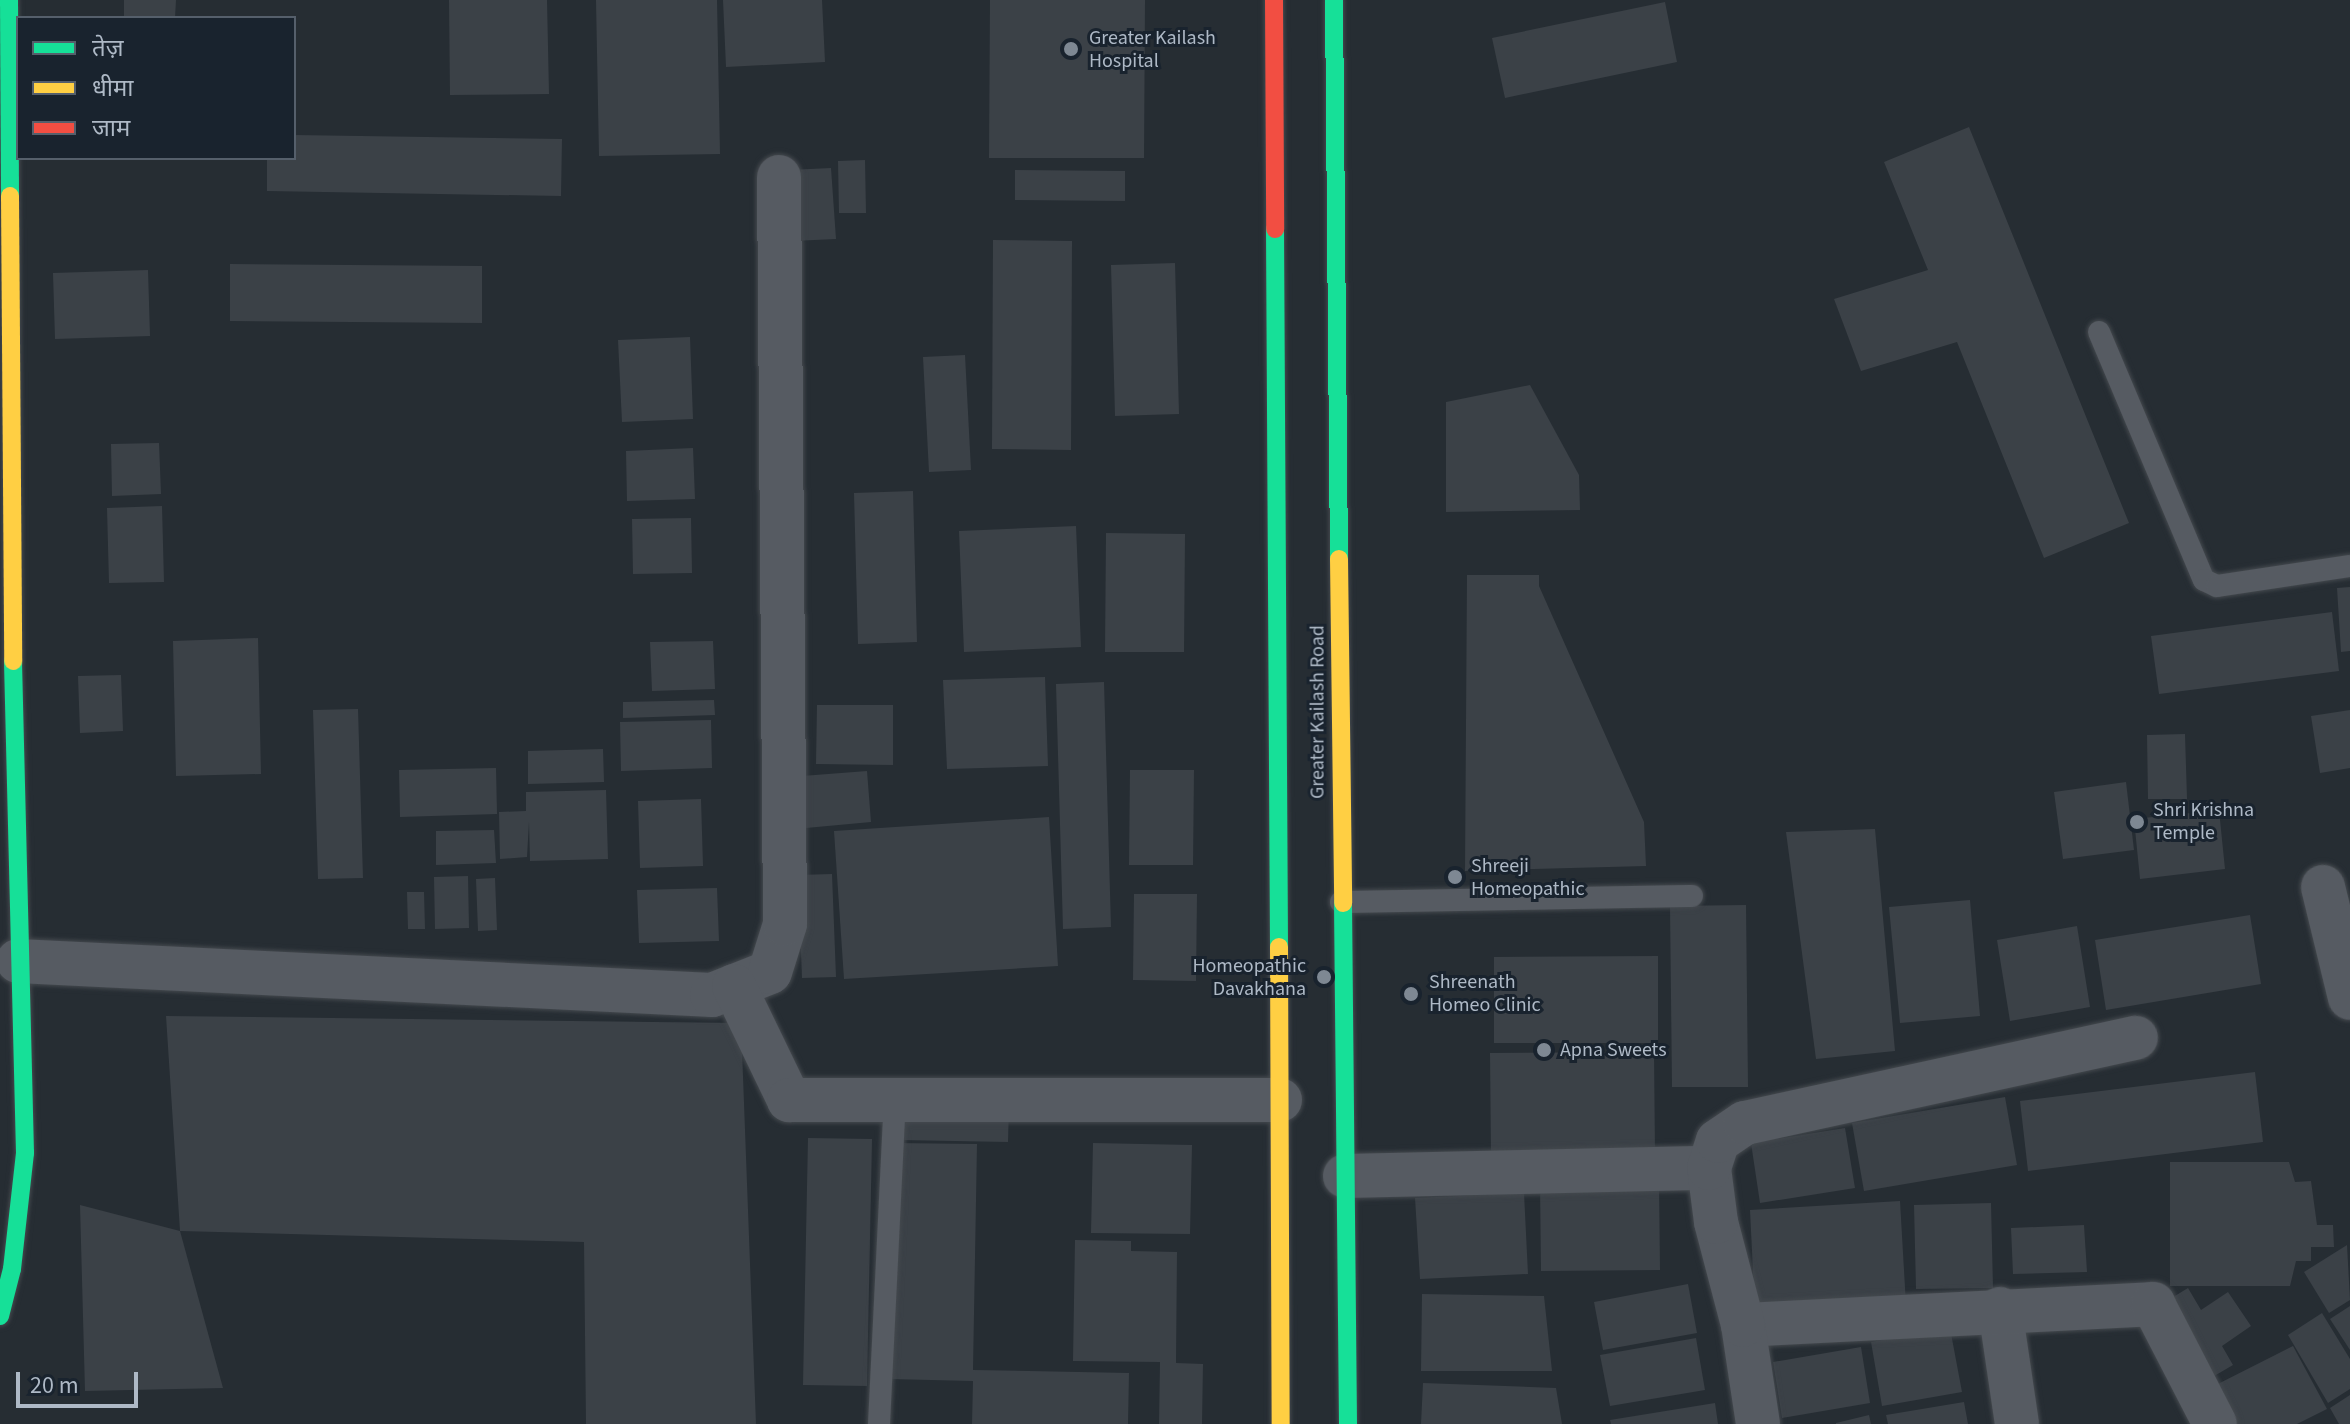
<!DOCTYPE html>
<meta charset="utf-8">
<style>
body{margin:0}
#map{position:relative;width:2350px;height:1424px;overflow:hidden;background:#262d33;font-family:"Source Sans 3","Noto Sans Devanagari",sans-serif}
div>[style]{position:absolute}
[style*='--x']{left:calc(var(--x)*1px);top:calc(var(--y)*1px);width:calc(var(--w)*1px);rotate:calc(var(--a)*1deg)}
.building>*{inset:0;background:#3b4147}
.roads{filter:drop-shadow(0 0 2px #44494e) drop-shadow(0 0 2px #44494e)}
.lane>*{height:22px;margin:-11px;padding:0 11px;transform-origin:11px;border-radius:11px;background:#565b62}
.street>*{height:44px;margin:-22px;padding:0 22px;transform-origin:22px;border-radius:22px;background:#565b62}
.fast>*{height:18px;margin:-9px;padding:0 9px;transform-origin:9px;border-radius:9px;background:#16e098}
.slow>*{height:18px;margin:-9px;padding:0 9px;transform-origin:9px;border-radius:9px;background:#ffcf43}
.jam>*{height:18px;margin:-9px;padding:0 9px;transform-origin:9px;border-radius:9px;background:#f24e42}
.dots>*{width:22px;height:22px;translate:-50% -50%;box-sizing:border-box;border:4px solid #19232e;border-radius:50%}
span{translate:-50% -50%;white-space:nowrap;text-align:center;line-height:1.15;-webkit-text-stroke:6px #19232e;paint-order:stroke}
.poi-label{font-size:20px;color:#aeb9c6}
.left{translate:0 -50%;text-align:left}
.right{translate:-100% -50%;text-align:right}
.street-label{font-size:20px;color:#aeb9c6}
.legend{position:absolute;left:16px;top:16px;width:280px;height:144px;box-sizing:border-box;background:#19232e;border:2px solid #555f6b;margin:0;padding:10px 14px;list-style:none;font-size:24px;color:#aeb9c6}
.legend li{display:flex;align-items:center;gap:16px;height:40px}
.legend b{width:40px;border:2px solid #555f6b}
.scale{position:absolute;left:16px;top:1372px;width:122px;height:36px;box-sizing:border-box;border:4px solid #aeb9c6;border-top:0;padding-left:10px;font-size:24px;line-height:28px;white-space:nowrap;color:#aeb9c6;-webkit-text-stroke:6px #19232e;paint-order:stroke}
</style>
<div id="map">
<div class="building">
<div style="clip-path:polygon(124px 0,176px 0,175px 18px,124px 18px)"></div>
<div style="clip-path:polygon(449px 0,547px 0,549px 94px,450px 95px)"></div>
<div style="clip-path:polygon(596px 0,717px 0,720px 154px,599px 156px)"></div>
<div style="clip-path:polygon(723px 0,822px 0,825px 62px,726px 67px)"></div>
<div style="clip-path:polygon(990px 0,1145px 0,1144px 158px,989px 158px)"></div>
<div style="clip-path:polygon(1665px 2px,1677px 62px,1505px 98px,1492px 38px)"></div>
<div style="clip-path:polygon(1969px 127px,2129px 523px,2044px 558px,1957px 342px,1861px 371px,1834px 299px,1928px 270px,1884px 162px)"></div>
<div style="clip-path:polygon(294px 135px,562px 139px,561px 196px,267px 191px,267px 158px,294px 158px)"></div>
<div style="clip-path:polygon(865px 160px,866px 213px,839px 213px,838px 161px)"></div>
<div style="clip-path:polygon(831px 168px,836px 239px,793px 241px,789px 170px)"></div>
<div style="clip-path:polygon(1015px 170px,1125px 171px,1125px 201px,1015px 200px)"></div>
<div style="clip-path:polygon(993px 240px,1072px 241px,1071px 450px,992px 449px)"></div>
<div style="clip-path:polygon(1175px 263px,1179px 414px,1115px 416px,1111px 265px)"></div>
<div style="clip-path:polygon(230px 264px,482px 266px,482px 323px,230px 321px)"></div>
<div style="clip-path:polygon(148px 270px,150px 336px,55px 339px,53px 273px)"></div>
<div style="clip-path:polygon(690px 337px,693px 419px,622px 422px,618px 340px)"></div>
<div style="clip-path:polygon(965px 355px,971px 470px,929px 472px,923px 357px)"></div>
<div style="clip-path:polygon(1530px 385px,1579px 475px,1580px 510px,1446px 512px,1446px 402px)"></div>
<div style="clip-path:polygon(159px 443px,161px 494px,112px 496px,111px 444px)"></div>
<div style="clip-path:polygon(693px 448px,695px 499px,627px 501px,626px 451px)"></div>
<div style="clip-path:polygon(913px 491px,917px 642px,858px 644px,854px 493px)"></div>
<div style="clip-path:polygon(162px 506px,164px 582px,109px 583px,107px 508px)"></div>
<div style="clip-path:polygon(691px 518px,692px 573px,633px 574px,632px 519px)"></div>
<div style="clip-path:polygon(1076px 526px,1081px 647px,964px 652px,959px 531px)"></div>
<div style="clip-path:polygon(1106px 533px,1185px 534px,1184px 652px,1105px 652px)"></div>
<div style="clip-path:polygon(1467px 575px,1539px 575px,1539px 586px,1644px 822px,1646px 866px,1465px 871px)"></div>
<div style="clip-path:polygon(2350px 587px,2350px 651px,2341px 652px,2337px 588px)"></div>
<div style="clip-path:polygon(2332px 612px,2339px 671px,2159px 694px,2151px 636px)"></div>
<div style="clip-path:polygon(258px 638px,261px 774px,176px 776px,173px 641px)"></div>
<div style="clip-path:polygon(713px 641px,715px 689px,652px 691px,650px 642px)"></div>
<div style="clip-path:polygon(121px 675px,123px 731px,80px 733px,78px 676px)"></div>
<div style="clip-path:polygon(1045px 677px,1048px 766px,947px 769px,943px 680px)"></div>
<div style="clip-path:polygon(1104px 682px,1111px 927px,1063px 929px,1056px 684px)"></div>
<div style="clip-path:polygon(714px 700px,715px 715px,623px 718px,623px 702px)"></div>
<div style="clip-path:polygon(817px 705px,893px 705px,893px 765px,816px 764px)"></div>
<div style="clip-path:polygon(358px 709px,363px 878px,318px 879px,313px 710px)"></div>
<div style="clip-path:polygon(2350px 710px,2350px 768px,2320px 773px,2311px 716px)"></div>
<div style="clip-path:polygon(711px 720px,712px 768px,621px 771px,620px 722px)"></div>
<div style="clip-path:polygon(2185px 734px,2187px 799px,2148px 799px,2147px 735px)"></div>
<div style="clip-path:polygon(603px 749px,604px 782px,528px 784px,528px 751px)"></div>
<div style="clip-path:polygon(496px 768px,497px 814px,400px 817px,399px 770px)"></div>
<div style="clip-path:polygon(1130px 770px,1194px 770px,1193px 865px,1129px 865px)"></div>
<div style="clip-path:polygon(867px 771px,871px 822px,806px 828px,802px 776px)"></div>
<div style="clip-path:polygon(2126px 782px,2134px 850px,2063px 859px,2054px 792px)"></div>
<div style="clip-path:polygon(606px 790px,608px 859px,530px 861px,529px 822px,527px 857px,500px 859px,499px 812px,526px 811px,526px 792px)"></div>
<div style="clip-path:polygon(701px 799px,703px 866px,640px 868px,638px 801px)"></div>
<div style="clip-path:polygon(2219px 810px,2225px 869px,2140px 879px,2134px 819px)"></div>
<div style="clip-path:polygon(1049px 817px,1058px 966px,844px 979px,834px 831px)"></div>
<div style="clip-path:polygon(1875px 829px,1895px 1051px,1816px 1059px,1786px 832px)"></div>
<div style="clip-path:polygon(494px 830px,496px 863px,436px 865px,436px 831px)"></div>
<div style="clip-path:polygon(832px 874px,836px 977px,802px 978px,798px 875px)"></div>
<div style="clip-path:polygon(468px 876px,469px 928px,435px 929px,434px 877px)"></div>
<div style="clip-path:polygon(495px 878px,497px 930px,478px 931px,476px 879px)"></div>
<div style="clip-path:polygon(717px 888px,719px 941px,639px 943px,637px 890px)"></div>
<div style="clip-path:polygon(407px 892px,424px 892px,425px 929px,408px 929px)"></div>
<div style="clip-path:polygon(1134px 894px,1197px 894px,1196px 981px,1133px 980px)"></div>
<div style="clip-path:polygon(1970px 900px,1980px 1016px,1900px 1023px,1889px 907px)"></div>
<div style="clip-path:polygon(1746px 905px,1748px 1087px,1672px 1087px,1670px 906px)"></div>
<div style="clip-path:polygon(2250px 915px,2261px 984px,2106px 1010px,2095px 940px)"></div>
<div style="clip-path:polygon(2077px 926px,2090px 1007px,2010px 1021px,1997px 940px)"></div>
<div style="clip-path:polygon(1658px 956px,1658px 1043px,1494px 1043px,1494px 957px)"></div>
<div style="clip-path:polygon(166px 1016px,741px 1023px,756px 1424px,586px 1424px,584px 1242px,180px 1231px)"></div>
<div style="clip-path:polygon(1654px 1052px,1655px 1154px,1491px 1156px,1490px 1053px)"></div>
<div style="clip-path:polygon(2255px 1072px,2263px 1142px,2028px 1171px,2020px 1101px)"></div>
<div style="clip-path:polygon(2005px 1097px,2017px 1165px,1864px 1191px,1852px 1123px)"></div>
<div style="clip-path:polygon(900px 1104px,1009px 1106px,1008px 1142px,900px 1140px)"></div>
<div style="clip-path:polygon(1845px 1128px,1855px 1188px,1760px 1203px,1751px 1143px)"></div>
<div style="clip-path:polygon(808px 1138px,872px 1139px,867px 1386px,803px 1385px)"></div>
<div style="clip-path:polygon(893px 1143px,977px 1144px,973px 1370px,1129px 1373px,1128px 1424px,972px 1424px,973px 1381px,889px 1379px)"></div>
<div style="clip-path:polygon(1093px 1143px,1192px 1145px,1190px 1234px,1091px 1233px)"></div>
<div style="clip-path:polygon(2170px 1162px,2289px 1162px,2295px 1182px,2311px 1181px,2317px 1225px,2333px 1225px,2334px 1247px,2311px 1247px,2311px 1261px,2296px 1261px,2290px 1286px,2170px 1286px)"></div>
<div style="clip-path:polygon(1659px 1182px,1660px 1270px,1541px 1271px,1540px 1183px)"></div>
<div style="clip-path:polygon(1524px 1193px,1528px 1274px,1420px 1279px,1415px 1198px)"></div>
<div style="clip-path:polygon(1900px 1201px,1906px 1305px,1755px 1313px,1750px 1210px)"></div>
<div style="clip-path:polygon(1991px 1203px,1993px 1288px,1916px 1289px,1914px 1205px)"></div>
<div style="clip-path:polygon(80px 1205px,180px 1231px,223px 1388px,85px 1391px)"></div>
<div style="clip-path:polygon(2084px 1225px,2087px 1272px,2013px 1274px,2011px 1228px)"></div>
<div style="clip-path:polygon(1075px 1240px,1131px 1241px,1131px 1251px,1177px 1252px,1176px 1363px,1203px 1364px,1202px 1424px,1159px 1424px,1160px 1362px,1073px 1361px)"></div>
<div style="clip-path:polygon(2347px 1245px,2350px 1300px,2329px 1313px,2304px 1272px)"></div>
<div style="clip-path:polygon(1688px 1284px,1697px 1333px,1603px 1350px,1594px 1302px)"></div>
<div style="clip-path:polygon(2188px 1288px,2201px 1310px,2228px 1292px,2251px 1326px,2222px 1346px,2233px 1365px,2204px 1382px,2160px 1305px)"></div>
<div style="clip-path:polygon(1422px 1294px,1544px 1296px,1552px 1371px,1421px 1371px)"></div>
<div style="clip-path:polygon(2350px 1306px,2350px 1350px,2330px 1319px)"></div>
<div style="clip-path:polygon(2322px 1313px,2350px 1359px,2350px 1389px,2328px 1403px,2288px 1335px)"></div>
<div style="clip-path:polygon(1950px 1328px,1962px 1392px,1882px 1406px,1871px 1342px)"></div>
<div style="clip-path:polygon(1696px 1338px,1705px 1390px,1610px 1406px,1600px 1355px)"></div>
<div style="clip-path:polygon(2293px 1346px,2327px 1409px,2297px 1424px,2223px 1424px,2206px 1390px)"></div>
<div style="clip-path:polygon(1861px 1347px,1870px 1403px,1782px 1418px,1773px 1362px)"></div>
<div style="clip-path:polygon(1423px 1383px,1556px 1388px,1562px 1424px,1421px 1424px)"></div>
<div style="clip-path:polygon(2350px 1395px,2350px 1424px,2339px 1424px,2330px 1408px)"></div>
<div style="clip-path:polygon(1964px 1402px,1968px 1424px,1888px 1424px,1886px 1415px)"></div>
<div style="clip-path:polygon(1715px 1403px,1718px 1424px,1611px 1424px,1610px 1420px)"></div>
<div style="clip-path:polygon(1869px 1415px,1871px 1424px,1836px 1424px,1836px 1423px)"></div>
</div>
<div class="roads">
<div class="lane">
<div style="--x:2099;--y:332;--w:269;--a:67.1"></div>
<div style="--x:2204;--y:580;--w:14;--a:25"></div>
<div style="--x:2217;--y:586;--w:134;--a:-8.6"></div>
<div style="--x:1341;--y:902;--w:351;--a:-1"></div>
<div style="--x:879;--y:1424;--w:324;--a:-87.2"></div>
</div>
<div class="street">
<div style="--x:2323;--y:887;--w:114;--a:76.3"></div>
<div style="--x:18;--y:961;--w:695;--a:2.8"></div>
<div style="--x:712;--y:995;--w:62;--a:-21.6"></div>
<div style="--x:770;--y:972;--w:50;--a:-72.6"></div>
<div style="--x:785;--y:924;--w:747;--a:-90.46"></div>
<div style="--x:734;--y:986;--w:127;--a:64.2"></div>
<div style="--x:789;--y:1100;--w:491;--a:0"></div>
<div style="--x:1345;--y:1176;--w:364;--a:-1.3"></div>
<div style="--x:2000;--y:1309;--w:116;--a:81.6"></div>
<div style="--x:1743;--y:1325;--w:411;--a:-2.9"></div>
<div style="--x:2153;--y:1304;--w:135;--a:62.7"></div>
<div style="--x:1758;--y:1424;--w:100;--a:-98.6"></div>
<div style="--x:1743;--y:1325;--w:106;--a:-104.7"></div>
<div style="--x:1716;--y:1222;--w:54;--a:-97.4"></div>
<div style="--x:1709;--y:1168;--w:28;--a:-72"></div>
<div style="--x:1718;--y:1141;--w:32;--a:-34"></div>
<div style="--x:1745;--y:1123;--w:400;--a:-12.3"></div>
</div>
<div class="fast">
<div style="--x:9;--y:0;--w:196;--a:89.7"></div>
<div style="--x:1334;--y:0;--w:559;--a:89.49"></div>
<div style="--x:1275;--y:229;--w:718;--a:89.68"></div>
<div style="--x:1343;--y:903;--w:521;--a:89.45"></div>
<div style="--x:0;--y:1316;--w:49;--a:-75.7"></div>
<div style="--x:12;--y:1269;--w:117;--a:-83.6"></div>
<div style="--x:25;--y:1153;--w:492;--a:-91.4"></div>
</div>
<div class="slow">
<div style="--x:10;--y:196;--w:465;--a:89.6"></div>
<div style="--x:1339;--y:559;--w:344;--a:89.3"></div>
<div style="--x:1279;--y:947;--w:477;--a:89.8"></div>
</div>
<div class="jam">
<div style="--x:1274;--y:0;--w:229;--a:89.7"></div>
</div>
</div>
<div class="dots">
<div style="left:1071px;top:49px;background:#7e8893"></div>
<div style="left:2137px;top:822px;background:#7e8893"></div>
<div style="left:1455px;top:877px;background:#7e8893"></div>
<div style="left:1324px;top:977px;background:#7e8893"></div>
<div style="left:1411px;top:994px;background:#7e8893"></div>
<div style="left:1544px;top:1050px;background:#7e8893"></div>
</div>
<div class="poi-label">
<span class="left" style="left:1089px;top:50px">Greater Kailash<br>Hospital</span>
<span class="left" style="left:2153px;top:822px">Shri Krishna<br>Temple</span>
<span class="left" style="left:1471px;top:878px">Shreeji<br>Homeopathic</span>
<span class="right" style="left:1306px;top:978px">Homeopathic<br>Davakhana</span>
<span class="left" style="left:1429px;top:994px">Shreenath<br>Homeo Clinic</span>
<span class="left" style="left:1560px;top:1050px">Apna Sweets</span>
</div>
<div class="street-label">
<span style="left:1318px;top:712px;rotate:-90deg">Greater Kailash Road</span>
</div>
<ul class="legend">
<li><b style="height:10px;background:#16e098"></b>तेज़</li>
<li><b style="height:10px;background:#ffcf43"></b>धीमा</li>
<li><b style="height:10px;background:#f24e42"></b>जाम</li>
</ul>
<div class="scale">20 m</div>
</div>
